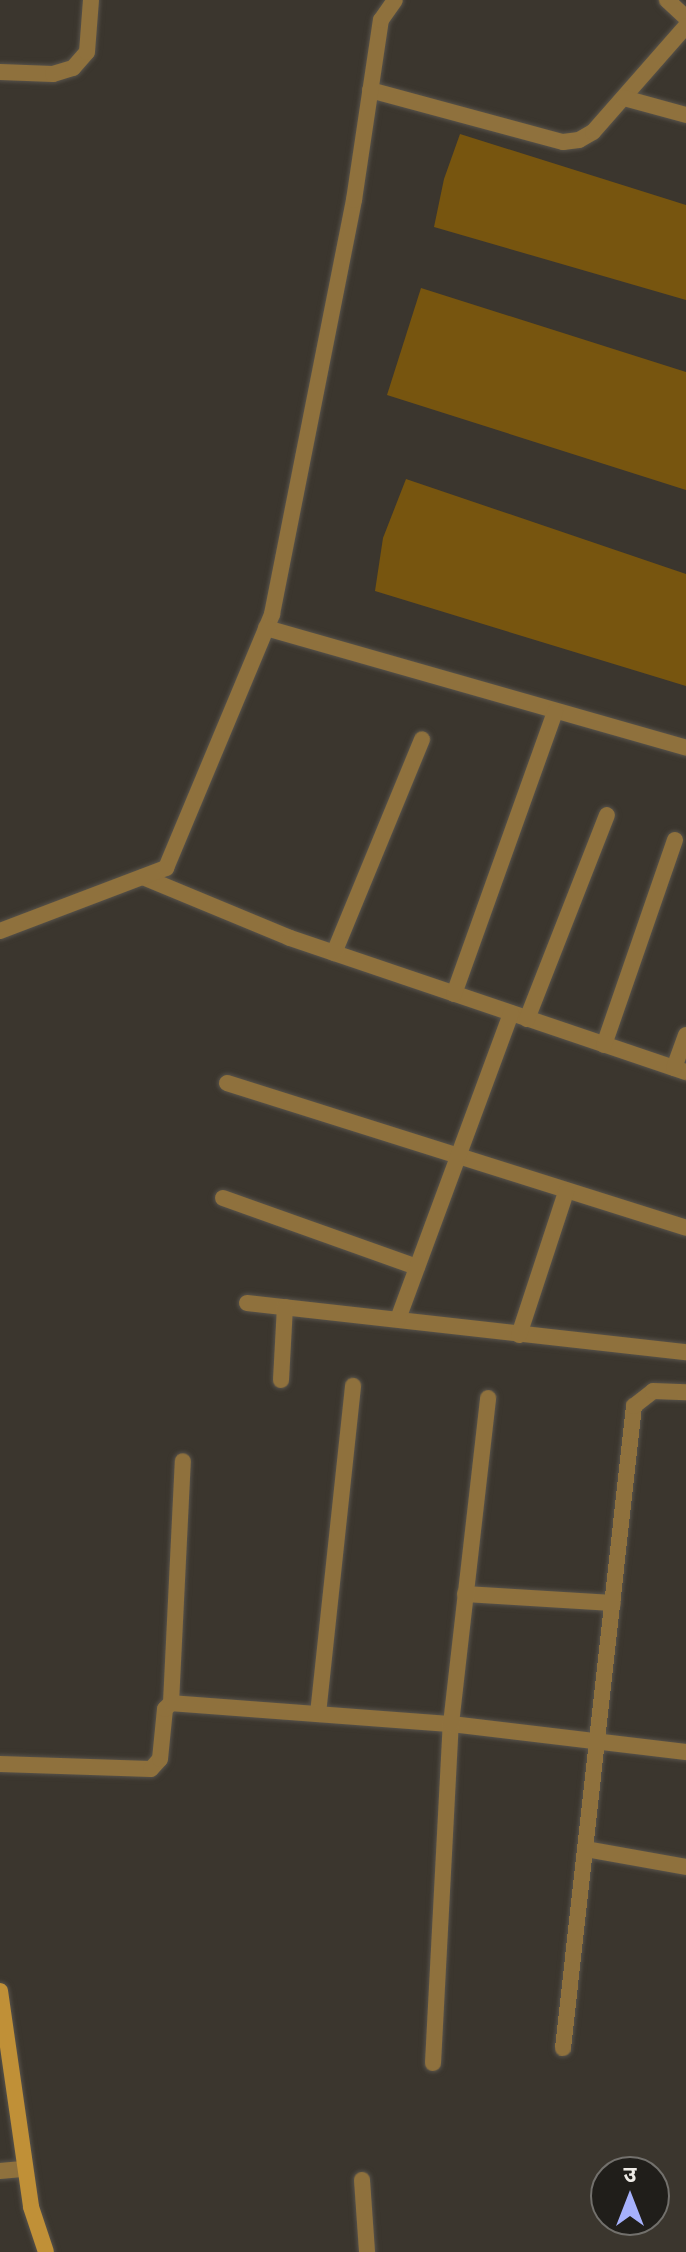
<!DOCTYPE html>
<meta charset="utf-8">
<style>
body{margin:0}
#map{position:relative;width:686px;height:2252px;overflow:hidden;background:#3b362e;font-family:Commissioner,"Noto Sans Devanagari",sans-serif}
div>[style]{position:absolute}
[style*='--x']{left:calc(var(--x)*1px);top:calc(var(--y)*1px);width:calc(var(--w)*1px);rotate:calc(var(--a)*1deg)}
.building>*{inset:0;background:#77550f}
.roads{filter:drop-shadow(0 0 2px #58534b) drop-shadow(0 0 2px #58534b)}
.lane>*{height:16px;margin:-8px;padding:0 8px;transform-origin:8px;border-radius:8px;background:#8f713d}
.street>*{height:16px;margin:-8px;padding:0 8px;transform-origin:8px;border-radius:8px;background:#8f713d}
.secondary>*{height:16px;margin:-8px;padding:0 8px;transform-origin:8px;border-radius:8px;background:#c09037}
span{translate:-50% -50%;white-space:nowrap;text-align:center;line-height:1.15;-webkit-text-stroke:8px #201e1a;paint-order:stroke}
.north{position:absolute;left:590px;top:2156px;width:80px;height:80px;box-sizing:border-box;background:#201e1a;border:2px solid #72706c;border-radius:50%;rotate:0deg;font-size:22px;font-weight:700;line-height:32px;text-align:center;color:#eeebe6}
.north::after{content:'';display:block;margin:auto;width:28px;height:36px;background:#a6b1fc;clip-path:polygon(50% 0,100% 100%,50% 72%,0 100%)}
</style>
<div id="map">
<div class="building">
<div style="clip-path:polygon(460px 134px,686px 205px,686px 300px,434px 227px,444px 179px)"></div>
<div style="clip-path:polygon(421px 288px,686px 372px,686px 490px,387px 395px)"></div>
<div style="clip-path:polygon(406px 479px,686px 574px,686px 686px,375px 591px,383px 538px)"></div>
</div>
<div class="roads">
<div class="lane">
<div style="--x:0;--y:72;--w:53;--a:2.2"></div>
<div style="--x:53;--y:74;--w:21;--a:-17"></div>
<div style="--x:73;--y:68;--w:21;--a:-49"></div>
<div style="--x:87;--y:52;--w:52;--a:-85.6"></div>
</div>
<div class="street">
<div style="--x:667;--y:0;--w:26;--a:43"></div>
<div style="--x:370;--y:90;--w:200;--a:15.1"></div>
<div style="--x:563;--y:142;--w:16;--a:-7"></div>
<div style="--x:579;--y:140;--w:16;--a:-30"></div>
<div style="--x:593;--y:132;--w:141;--a:-48.7"></div>
<div style="--x:624;--y:98;--w:64;--a:15.3"></div>
<div style="--x:266;--y:628;--w:437;--a:15.9"></div>
<div style="--x:143;--y:877;--w:159;--a:22.5"></div>
<div style="--x:290;--y:938;--w:418;--a:18.7"></div>
<div style="--x:0;--y:931;--w:178;--a:-20.8"></div>
<div style="--x:166;--y:868;--w:275;--a:-67.3"></div>
<div style="--x:272;--y:614;--w:422;--a:-78.8"></div>
<div style="--x:354;--y:200;--w:182;--a:-81.5"></div>
<div style="--x:381;--y:20;--w:24;--a:-55"></div>
<div style="--x:334;--y:953;--w:231;--a:-67.6"></div>
<div style="--x:454;--y:994;--w:300;--a:-70.3"></div>
<div style="--x:527;--y:1019;--w:219;--a:-68.6"></div>
<div style="--x:604;--y:1045;--w:217;--a:-70.9"></div>
<div style="--x:674;--y:1068;--w:35;--a:-70"></div>
<div style="--x:227;--y:1083;--w:481;--a:17.5"></div>
<div style="--x:223;--y:1198;--w:206;--a:19.6"></div>
<div style="--x:247;--y:1303;--w:442;--a:6.4"></div>
<div style="--x:398;--y:1319;--w:326;--a:-69.7"></div>
<div style="--x:519;--y:1335;--w:151;--a:-71.8"></div>
<div style="--x:281;--y:1380;--w:73;--a:-86.9"></div>
<div style="--x:465;--y:1594;--w:148;--a:3.5"></div>
<div style="--x:171;--y:1703;--w:242;--a:-87.2"></div>
<div style="--x:318;--y:1714;--w:330;--a:-83.9"></div>
<div style="--x:0;--y:1764;--w:151;--a:1.9"></div>
<div style="--x:151;--y:1769;--w:13;--a:-48"></div>
<div style="--x:160;--y:1759;--w:50;--a:-84.3"></div>
<div style="--x:165;--y:1709;--w:8;--a:-45"></div>
<div style="--x:171;--y:1703;--w:281;--a:4.3"></div>
<div style="--x:451;--y:1724;--w:237;--a:6.8"></div>
<div style="--x:586;--y:1849;--w:102;--a:10.2"></div>
<div style="--x:563;--y:2048;--w:646;--a:-83.69"></div>
<div style="--x:634;--y:1406;--w:24;--a:-38"></div>
<div style="--x:653;--y:1391;--w:33;--a:2"></div>
<div style="--x:433;--y:2063;--w:339;--a:-87"></div>
<div style="--x:451;--y:1724;--w:328;--a:-83.5"></div>
<div style="--x:0;--y:2171;--w:25;--a:-5"></div>
<div style="--x:362;--y:2180;--w:72;--a:86"></div>
</div>
<div class="secondary">
<div style="--x:0;--y:1991;--w:218;--a:81.8"></div>
<div style="--x:31;--y:2207;--w:47;--a:71.6"></div>
</div>
</div>
<div class="north">उ</div>
</div>
